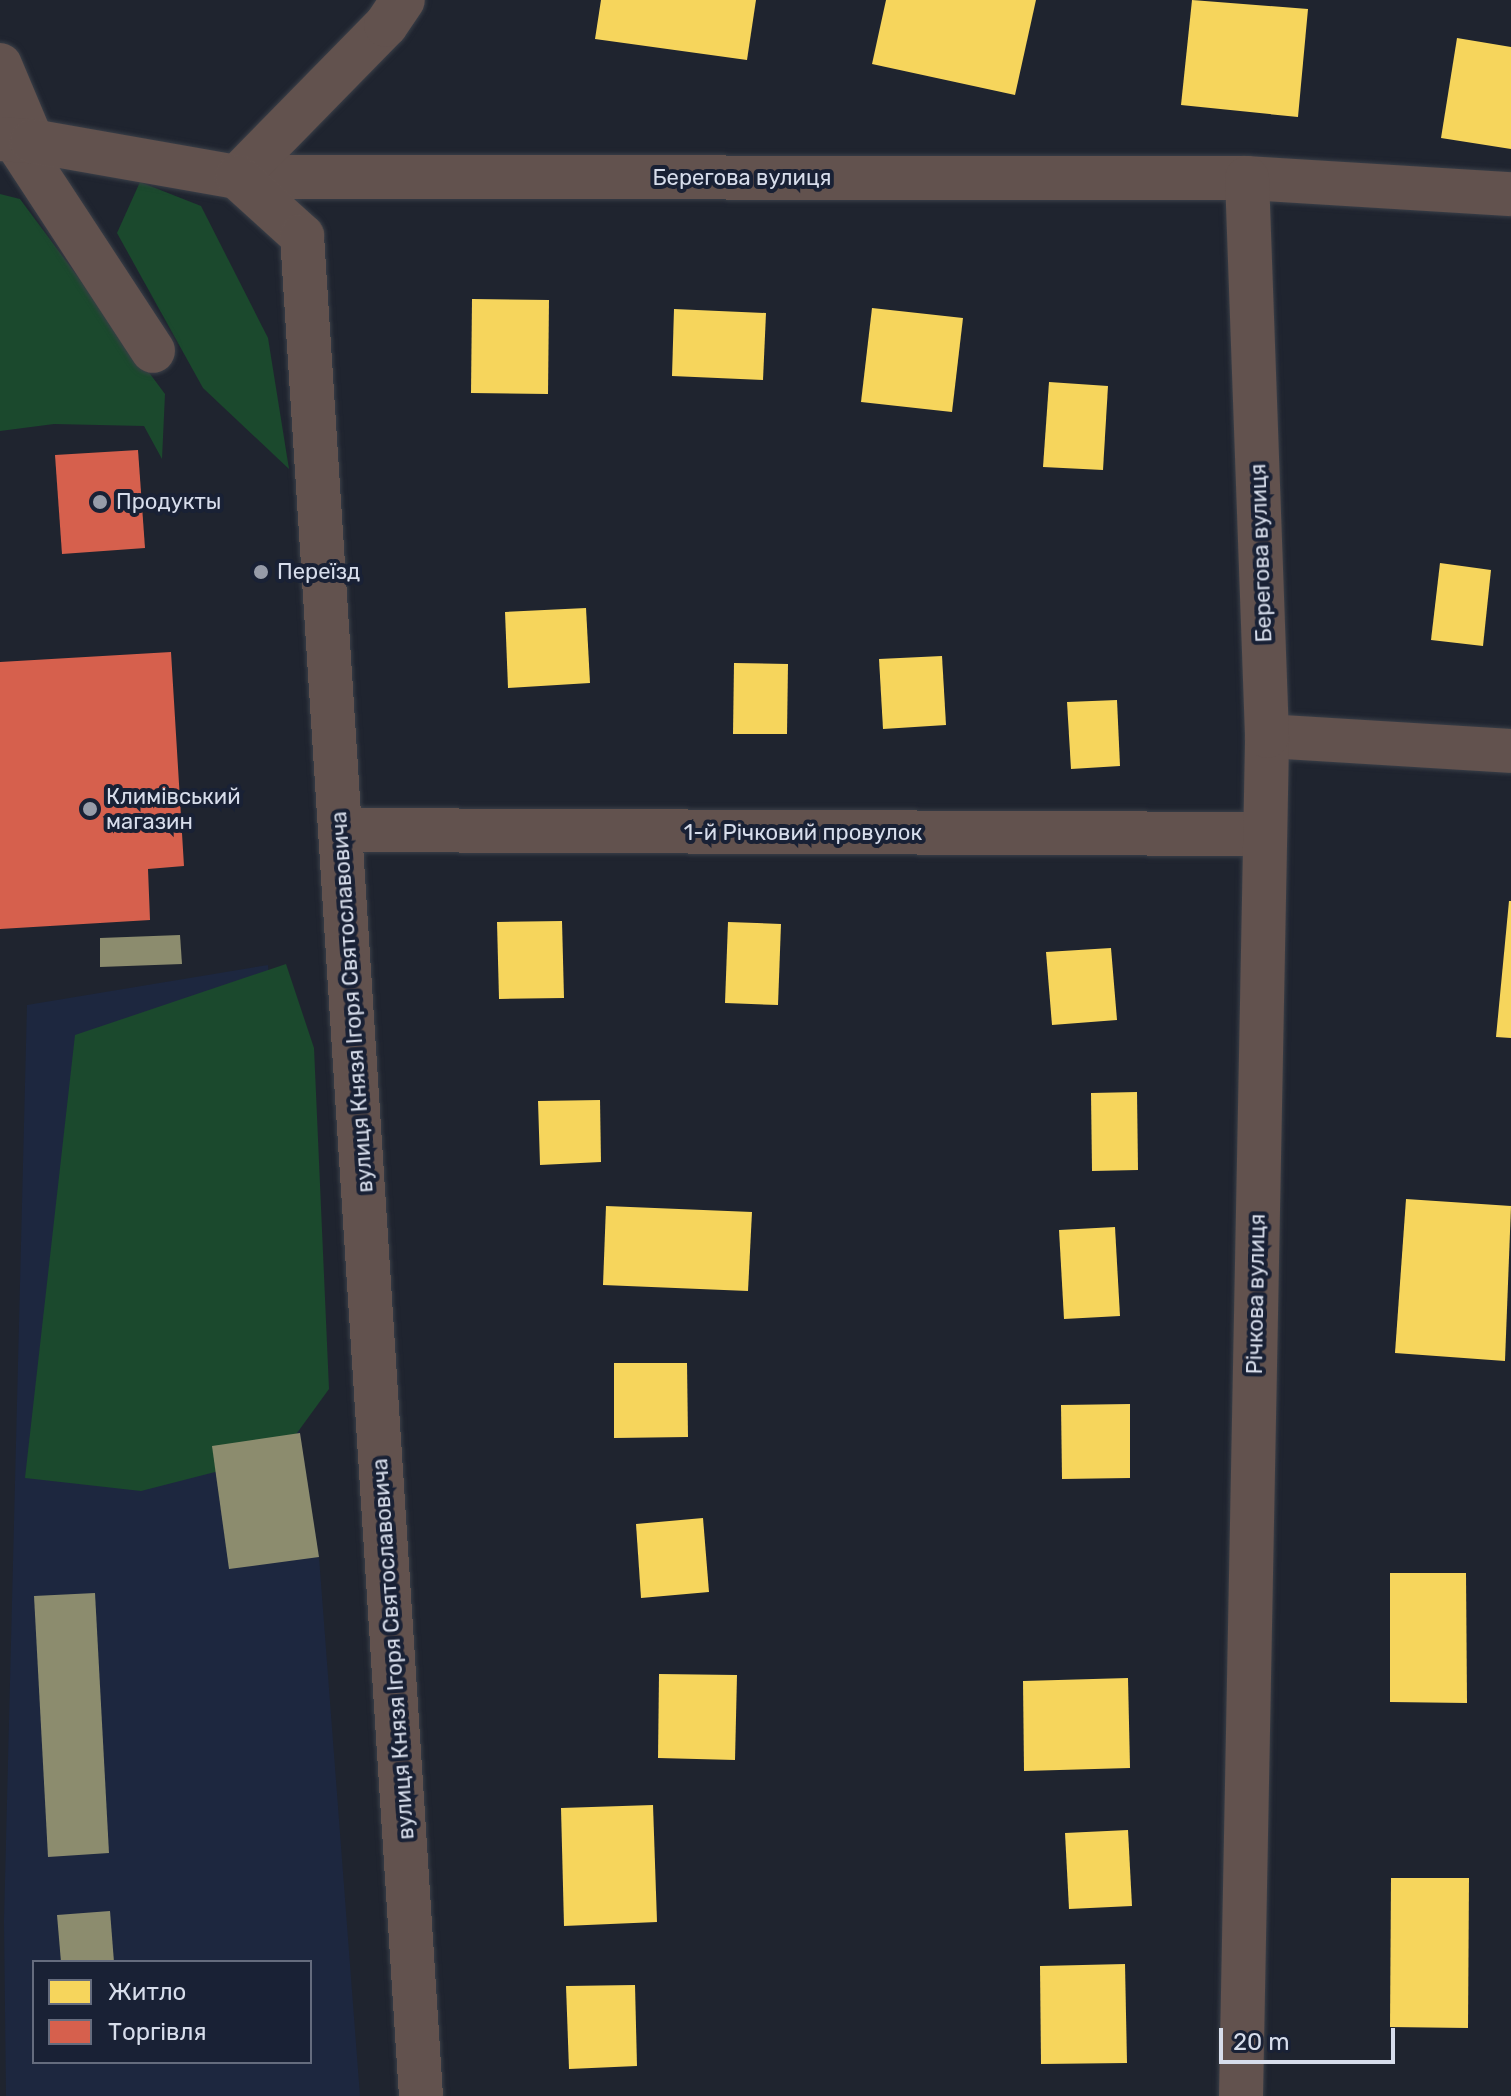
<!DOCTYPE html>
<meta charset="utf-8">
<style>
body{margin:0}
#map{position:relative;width:1511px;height:2096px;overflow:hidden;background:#1f242f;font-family:Rubik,sans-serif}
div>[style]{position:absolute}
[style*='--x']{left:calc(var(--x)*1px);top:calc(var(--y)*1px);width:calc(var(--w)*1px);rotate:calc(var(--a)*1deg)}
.built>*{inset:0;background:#1d273f}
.green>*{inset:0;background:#1b492d}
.homes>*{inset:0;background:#f6d55c}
.shops>*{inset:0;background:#d6604d}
.industry>*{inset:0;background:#8c8c6e}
.roads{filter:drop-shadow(0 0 2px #3a3f48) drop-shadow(0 0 2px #3a3f48)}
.minor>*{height:44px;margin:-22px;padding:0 22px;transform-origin:22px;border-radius:22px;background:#62524e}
.tertiary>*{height:44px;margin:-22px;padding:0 22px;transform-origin:22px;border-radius:22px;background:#62524e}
.dots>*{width:22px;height:22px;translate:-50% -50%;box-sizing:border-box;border:4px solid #192135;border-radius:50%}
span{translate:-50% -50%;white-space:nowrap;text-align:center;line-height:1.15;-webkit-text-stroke:8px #192135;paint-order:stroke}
.street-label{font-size:22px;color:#d7ddeb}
.poi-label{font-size:22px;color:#d7ddeb}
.left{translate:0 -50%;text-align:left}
.legend{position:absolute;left:32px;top:1960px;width:280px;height:104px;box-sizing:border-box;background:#192135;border:2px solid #656c7e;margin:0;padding:10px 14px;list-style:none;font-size:24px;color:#d7ddeb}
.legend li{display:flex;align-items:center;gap:16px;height:40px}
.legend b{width:40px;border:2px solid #656c7e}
.scale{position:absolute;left:1219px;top:2028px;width:176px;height:36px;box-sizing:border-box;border:4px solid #d7ddeb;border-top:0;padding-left:10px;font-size:24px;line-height:28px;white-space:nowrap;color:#d7ddeb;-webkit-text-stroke:6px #192135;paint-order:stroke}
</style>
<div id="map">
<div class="built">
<div style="clip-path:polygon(evenodd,268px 965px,300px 1433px,319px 1557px,360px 2096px,6px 2096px,4px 1921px,27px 1005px,268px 965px,34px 1962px,310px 1962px,310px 2062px,34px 2062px,34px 1962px)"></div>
</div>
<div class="green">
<div style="clip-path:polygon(140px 182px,201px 206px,268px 338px,289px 469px,203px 388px,117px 233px)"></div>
<div style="clip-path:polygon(0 194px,20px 199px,165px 394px,162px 459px,144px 426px,54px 424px,0 431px)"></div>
<div style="clip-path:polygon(286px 964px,314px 1048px,329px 1389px,281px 1455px,141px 1491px,25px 1478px,75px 1035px)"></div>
</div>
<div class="homes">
<div style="clip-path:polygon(601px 0,756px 0,747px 60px,595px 39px)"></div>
<div style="clip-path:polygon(886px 0,1036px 0,1015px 95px,872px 64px)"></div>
<div style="clip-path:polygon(1192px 0,1308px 9px,1298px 117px,1181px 105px)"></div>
<div style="clip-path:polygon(1457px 38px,1511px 47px,1511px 149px,1441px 138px)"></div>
<div style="clip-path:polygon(472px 299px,549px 300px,548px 394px,471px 393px)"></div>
<div style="clip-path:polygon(872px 308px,963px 318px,952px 412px,861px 402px)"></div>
<div style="clip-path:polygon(674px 309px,766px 313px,763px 380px,672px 376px)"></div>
<div style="clip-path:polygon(1049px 382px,1108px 386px,1103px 470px,1043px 467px)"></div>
<div style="clip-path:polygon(1440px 563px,1491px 570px,1483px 646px,1431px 640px)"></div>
<div style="clip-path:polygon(586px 608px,590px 683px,508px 688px,505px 612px)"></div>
<div style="clip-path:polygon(942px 656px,946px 725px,883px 729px,879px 659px)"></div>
<div style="clip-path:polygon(734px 663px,788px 664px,787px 734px,733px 734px)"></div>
<div style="clip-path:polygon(1117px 700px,1120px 766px,1071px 769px,1067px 702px)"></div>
<div style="clip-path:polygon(1509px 901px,1511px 901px,1511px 1038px,1496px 1037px)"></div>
<div style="clip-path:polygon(562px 921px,564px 998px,499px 999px,497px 922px)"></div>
<div style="clip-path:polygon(728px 922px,781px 924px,778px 1005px,725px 1003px)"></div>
<div style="clip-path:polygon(1111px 948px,1117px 1020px,1052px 1025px,1046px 952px)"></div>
<div style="clip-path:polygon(1137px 1092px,1138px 1170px,1092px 1171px,1091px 1093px)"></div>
<div style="clip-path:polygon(600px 1100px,601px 1162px,540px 1165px,538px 1101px)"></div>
<div style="clip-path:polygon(1406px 1199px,1511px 1206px,1505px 1361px,1395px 1353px)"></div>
<div style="clip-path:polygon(606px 1206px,752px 1212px,748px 1291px,603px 1285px)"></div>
<div style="clip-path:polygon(1115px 1227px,1120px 1316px,1064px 1319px,1059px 1230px)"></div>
<div style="clip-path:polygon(614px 1363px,687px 1363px,688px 1437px,614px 1438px)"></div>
<div style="clip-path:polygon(1130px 1404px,1130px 1478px,1062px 1479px,1061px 1405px)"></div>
<div style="clip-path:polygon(703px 1518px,709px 1592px,641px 1598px,636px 1524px)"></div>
<div style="clip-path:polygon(1390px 1573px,1466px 1573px,1467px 1703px,1390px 1702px)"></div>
<div style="clip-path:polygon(659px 1674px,737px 1675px,735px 1760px,658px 1758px)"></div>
<div style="clip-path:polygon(1128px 1678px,1130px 1768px,1024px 1771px,1023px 1681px)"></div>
<div style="clip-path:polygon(653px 1805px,657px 1922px,564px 1926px,561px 1808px)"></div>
<div style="clip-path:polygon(1128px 1830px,1132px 1906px,1069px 1909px,1065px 1833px)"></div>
<div style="clip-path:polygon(1391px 1878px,1469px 1878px,1468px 2028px,1390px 2027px)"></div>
<div style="clip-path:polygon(1125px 1964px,1127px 2063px,1041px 2064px,1040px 1966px)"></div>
<div style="clip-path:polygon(635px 1985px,637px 2066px,569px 2069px,566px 1986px)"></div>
</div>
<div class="shops">
<div style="clip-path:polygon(138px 450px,145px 548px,62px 554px,55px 455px)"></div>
<div style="clip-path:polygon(171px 652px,184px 866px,148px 869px,150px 920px,0 929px,0 662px)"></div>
</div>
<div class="industry">
<div style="clip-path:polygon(180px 935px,182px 964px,100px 967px,100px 938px)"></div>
<div style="clip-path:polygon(300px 1433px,319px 1557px,229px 1569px,212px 1446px)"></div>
<div style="clip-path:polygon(95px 1593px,109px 1853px,48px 1857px,34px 1596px)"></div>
<div style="clip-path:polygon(110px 1911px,114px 1962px,61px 1962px,57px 1915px)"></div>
</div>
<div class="roads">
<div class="minor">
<div style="--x:0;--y:65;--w:82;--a:67.2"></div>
<div style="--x:15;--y:140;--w:252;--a:56.8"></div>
<div style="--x:237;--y:177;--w:1010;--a:0.06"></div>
<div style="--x:1247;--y:178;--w:264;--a:3.5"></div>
<div style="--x:237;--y:177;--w:213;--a:-45.6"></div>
<div style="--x:386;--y:25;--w:30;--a:-56"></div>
<div style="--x:1267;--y:736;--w:244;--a:3.5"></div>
<div style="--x:342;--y:830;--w:923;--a:0.25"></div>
<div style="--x:1241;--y:2096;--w:1360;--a:-88.9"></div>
<div style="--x:1267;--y:736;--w:558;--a:-92.05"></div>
</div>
<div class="tertiary">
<div style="--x:0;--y:139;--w:32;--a:4"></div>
<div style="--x:32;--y:141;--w:208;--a:10"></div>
<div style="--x:237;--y:177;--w:88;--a:42.2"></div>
<div style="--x:302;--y:236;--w:1864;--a:86.34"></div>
</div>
</div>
<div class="dots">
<div style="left:100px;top:502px;background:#979ca9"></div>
<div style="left:261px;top:572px;background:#979ca9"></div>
<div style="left:90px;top:809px;background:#979ca9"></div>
</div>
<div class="street-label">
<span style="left:742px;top:178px">Берегова вулиця</span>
<span style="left:1261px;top:553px;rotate:-92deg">Берегова вулиця</span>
<span style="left:803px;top:833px">1-й Річковий провулок</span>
<span style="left:352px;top:1002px;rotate:-94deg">вулиця Князя Ігоря Святославовича</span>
<span style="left:1256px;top:1294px;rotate:-89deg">Річкова вулиця</span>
<span style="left:393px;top:1649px;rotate:-94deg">вулиця Князя Ігоря Святославовича</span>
</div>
<div class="poi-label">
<span class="left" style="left:116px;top:502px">Продукты</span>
<span class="left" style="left:277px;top:572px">Переїзд</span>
<span class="left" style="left:106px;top:809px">Климівський<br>магазин</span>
</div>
<ul class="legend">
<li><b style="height:22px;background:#f6d55c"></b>Житло</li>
<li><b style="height:22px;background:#d6604d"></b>Торгівля</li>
</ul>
<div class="scale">20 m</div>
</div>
